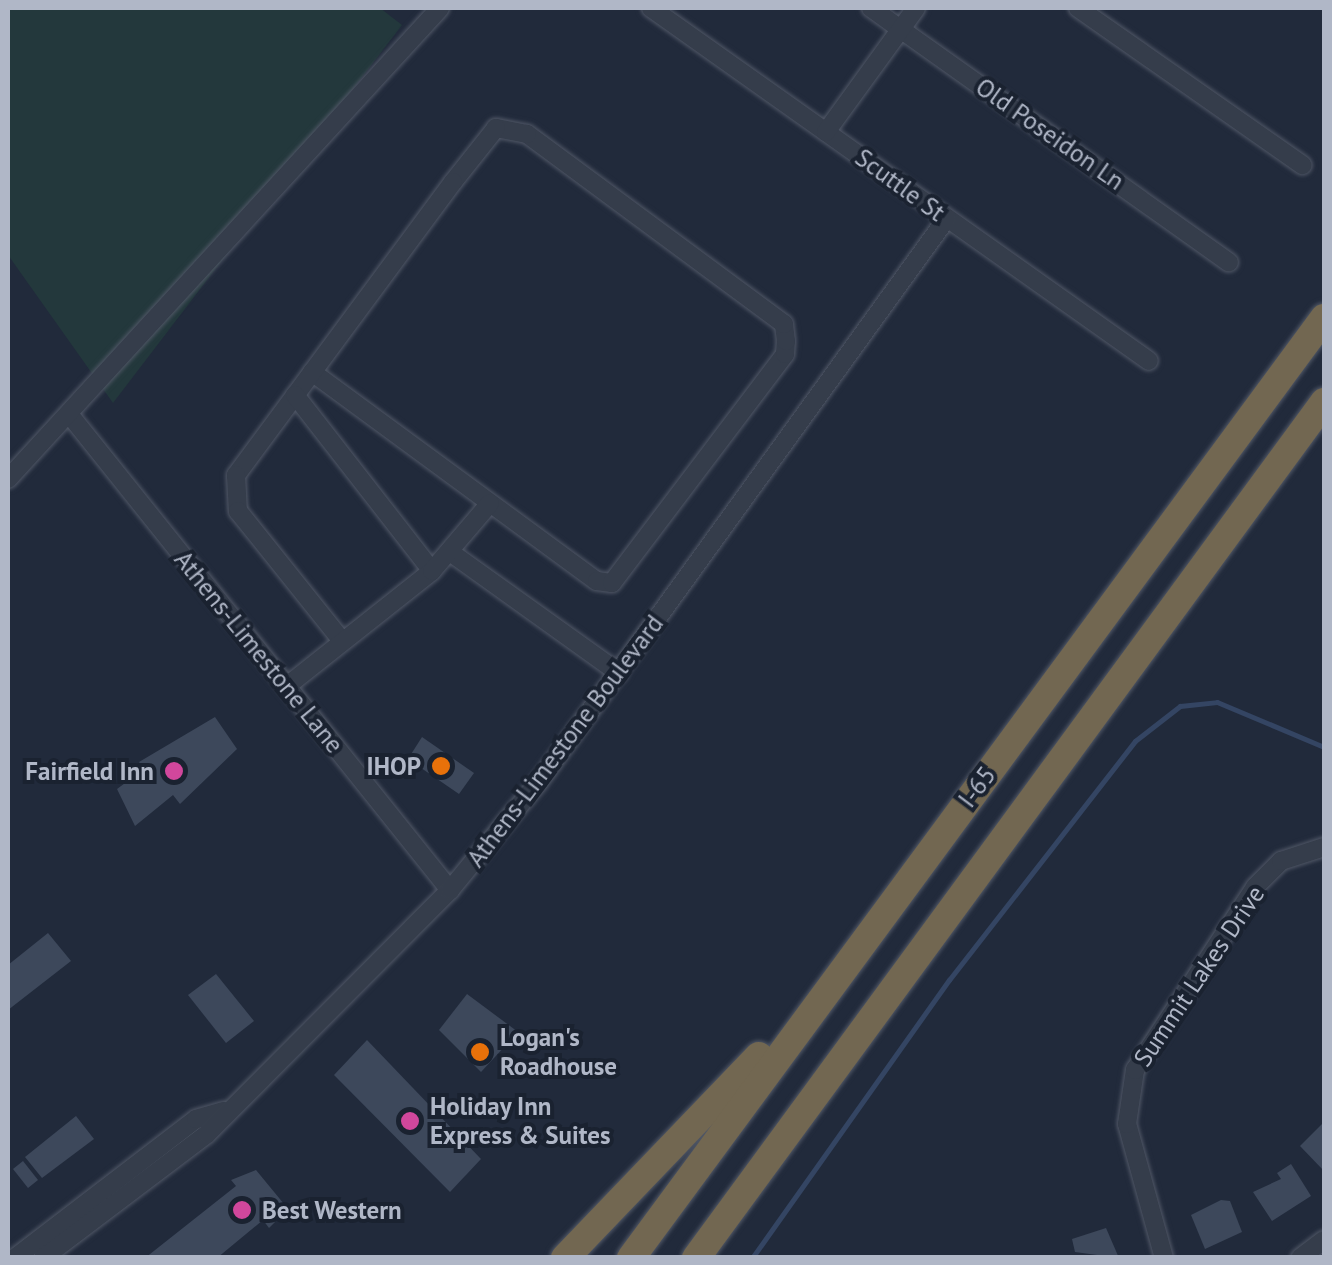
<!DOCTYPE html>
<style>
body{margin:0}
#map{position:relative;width:1332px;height:1265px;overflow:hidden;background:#212a3b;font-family:"PT Sans",sans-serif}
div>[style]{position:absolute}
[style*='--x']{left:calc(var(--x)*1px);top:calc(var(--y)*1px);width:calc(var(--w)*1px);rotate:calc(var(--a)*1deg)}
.green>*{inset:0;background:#23383c}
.stream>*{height:5px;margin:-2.5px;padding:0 2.5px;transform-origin:2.5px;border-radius:2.5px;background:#344563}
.building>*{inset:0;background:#3d485b}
.roads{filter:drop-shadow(0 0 2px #505766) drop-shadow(0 0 2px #505766)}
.minor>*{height:18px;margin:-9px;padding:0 9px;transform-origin:9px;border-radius:9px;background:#353d4b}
.highway>*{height:28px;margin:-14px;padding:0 14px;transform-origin:14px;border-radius:14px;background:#726751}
.dots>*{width:28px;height:28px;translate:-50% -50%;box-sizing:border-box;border:5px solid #1a2230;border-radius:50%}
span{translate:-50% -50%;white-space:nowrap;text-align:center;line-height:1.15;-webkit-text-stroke:8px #1a2230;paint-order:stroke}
.street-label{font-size:25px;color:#b0b7c7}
.poi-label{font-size:25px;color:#b0b7c7;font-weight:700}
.right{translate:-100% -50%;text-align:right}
.left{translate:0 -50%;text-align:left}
.frame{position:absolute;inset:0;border:10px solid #b0b7c7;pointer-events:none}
</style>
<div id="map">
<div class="green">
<div style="clip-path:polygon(8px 8px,380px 8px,402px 25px,113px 403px,8px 255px)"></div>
</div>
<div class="stream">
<div style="--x:752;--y:1258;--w:341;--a:-54.7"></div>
<div style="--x:949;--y:980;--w:303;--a:-52.1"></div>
<div style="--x:1135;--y:741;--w:57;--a:-37.9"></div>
<div style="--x:1180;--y:706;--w:37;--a:-6"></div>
<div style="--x:1217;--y:702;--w:116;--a:22.8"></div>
</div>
<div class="building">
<div style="clip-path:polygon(215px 717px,237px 749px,180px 804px,173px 795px,135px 826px,117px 789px,144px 769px,139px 762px)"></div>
<div style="clip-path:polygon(422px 737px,474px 773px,459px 794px,408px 759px)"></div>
<div style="clip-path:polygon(48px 933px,71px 961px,8px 1010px,8px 965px)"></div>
<div style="clip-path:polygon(216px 974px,254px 1021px,226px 1043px,188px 995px)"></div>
<div style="clip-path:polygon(467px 994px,518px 1032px,481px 1072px,439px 1030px)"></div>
<div style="clip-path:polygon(367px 1040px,481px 1159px,450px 1192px,334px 1075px)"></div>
<div style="clip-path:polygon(76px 1116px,94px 1139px,42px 1178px,25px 1157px)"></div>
<div style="clip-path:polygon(1324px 1122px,1324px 1171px,1300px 1146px)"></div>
<div style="clip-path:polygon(23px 1161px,38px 1180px,28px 1188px,13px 1169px)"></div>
<div style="clip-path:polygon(1291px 1164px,1311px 1196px,1272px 1221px,1253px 1192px,1281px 1179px,1277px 1173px)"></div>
<div style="clip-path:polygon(256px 1170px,284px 1204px,270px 1215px,275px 1222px,269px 1228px,263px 1220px,217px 1258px,145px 1258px,236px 1186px,231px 1180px)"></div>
<div style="clip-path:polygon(1221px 1200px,1230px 1201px,1242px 1232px,1205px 1249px,1191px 1215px)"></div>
<div style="clip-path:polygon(1106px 1228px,1119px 1258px,1075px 1252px,1072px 1239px)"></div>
</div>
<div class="roads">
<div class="minor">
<div style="--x:651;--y:8;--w:610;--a:35.33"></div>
<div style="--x:871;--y:8;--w:439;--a:35.4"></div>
<div style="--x:1078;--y:8;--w:274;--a:35"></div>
<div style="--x:826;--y:132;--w:153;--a:-54"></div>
<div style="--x:312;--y:372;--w:353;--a:36.3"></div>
<div style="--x:597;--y:581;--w:15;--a:8"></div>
<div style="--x:612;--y:583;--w:287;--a:-52.9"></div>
<div style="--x:785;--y:354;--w:13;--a:-86"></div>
<div style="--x:786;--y:341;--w:17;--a:-97"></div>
<div style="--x:784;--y:324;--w:320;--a:-143.5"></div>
<div style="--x:527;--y:134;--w:32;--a:-169"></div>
<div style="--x:496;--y:128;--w:69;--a:128.5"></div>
<div style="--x:453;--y:182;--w:365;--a:126.5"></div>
<div style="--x:236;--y:475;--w:36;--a:87"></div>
<div style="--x:238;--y:511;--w:166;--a:51.3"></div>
<div style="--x:295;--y:395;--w:223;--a:52.1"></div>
<div style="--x:69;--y:414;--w:610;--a:51.33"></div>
<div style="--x:8;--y:479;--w:639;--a:-47.47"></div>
<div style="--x:450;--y:552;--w:208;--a:35.6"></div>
<div style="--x:287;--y:686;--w:185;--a:-38.4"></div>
<div style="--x:432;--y:571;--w:89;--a:-49.5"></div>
<div style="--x:15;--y:1258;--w:228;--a:-37.5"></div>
<div style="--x:196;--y:1119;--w:29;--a:-16"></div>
<div style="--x:43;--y:1258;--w:206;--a:-37.1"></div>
<div style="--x:207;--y:1134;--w:344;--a:-45.1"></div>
<div style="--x:450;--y:890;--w:139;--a:-50.6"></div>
<div style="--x:538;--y:783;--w:697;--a:-54.1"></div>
<div style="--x:1164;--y:1258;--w:139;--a:-105.4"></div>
<div style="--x:1127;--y:1124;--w:55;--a:-81.6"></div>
<div style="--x:1135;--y:1070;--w:219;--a:-56.7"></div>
<div style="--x:1255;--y:887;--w:37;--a:-45"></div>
<div style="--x:1281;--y:861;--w:45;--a:-18"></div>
<div style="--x:1300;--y:1258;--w:30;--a:-37"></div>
</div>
<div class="highway">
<div style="--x:565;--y:1258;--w:280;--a:-46.2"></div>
<div style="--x:631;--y:1258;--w:1168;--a:-53.6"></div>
<div style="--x:696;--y:1258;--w:1062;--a:-53.73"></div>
</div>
</div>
<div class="dots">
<div style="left:441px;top:766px;background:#e8710a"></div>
<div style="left:174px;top:771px;background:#d1479c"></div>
<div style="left:480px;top:1052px;background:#e8710a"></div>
<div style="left:410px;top:1121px;background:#d1479c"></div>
<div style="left:242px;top:1210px;background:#d1479c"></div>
</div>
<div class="street-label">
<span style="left:1050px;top:134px;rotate:35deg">Old Poseidon Ln</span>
<span style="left:900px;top:185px;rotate:36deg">Scuttle St</span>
<span style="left:259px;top:652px;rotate:51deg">Athens-Limestone Lane</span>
<span style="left:565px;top:741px;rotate:-53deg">Athens-Limestone Boulevard</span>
<span style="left:977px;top:787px;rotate:-53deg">I-65</span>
<span style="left:1199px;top:976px;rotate:-56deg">Summit Lakes Drive</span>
</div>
<div class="poi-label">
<span class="right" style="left:421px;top:766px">IHOP</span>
<span class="right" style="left:154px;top:771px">Fairfield Inn</span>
<span class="left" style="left:500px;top:1052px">Logan's<br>Roadhouse</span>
<span class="left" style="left:430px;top:1121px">Holiday Inn<br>Express &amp; Suites</span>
<span class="left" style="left:262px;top:1210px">Best Western</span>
</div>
<div class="frame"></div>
</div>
